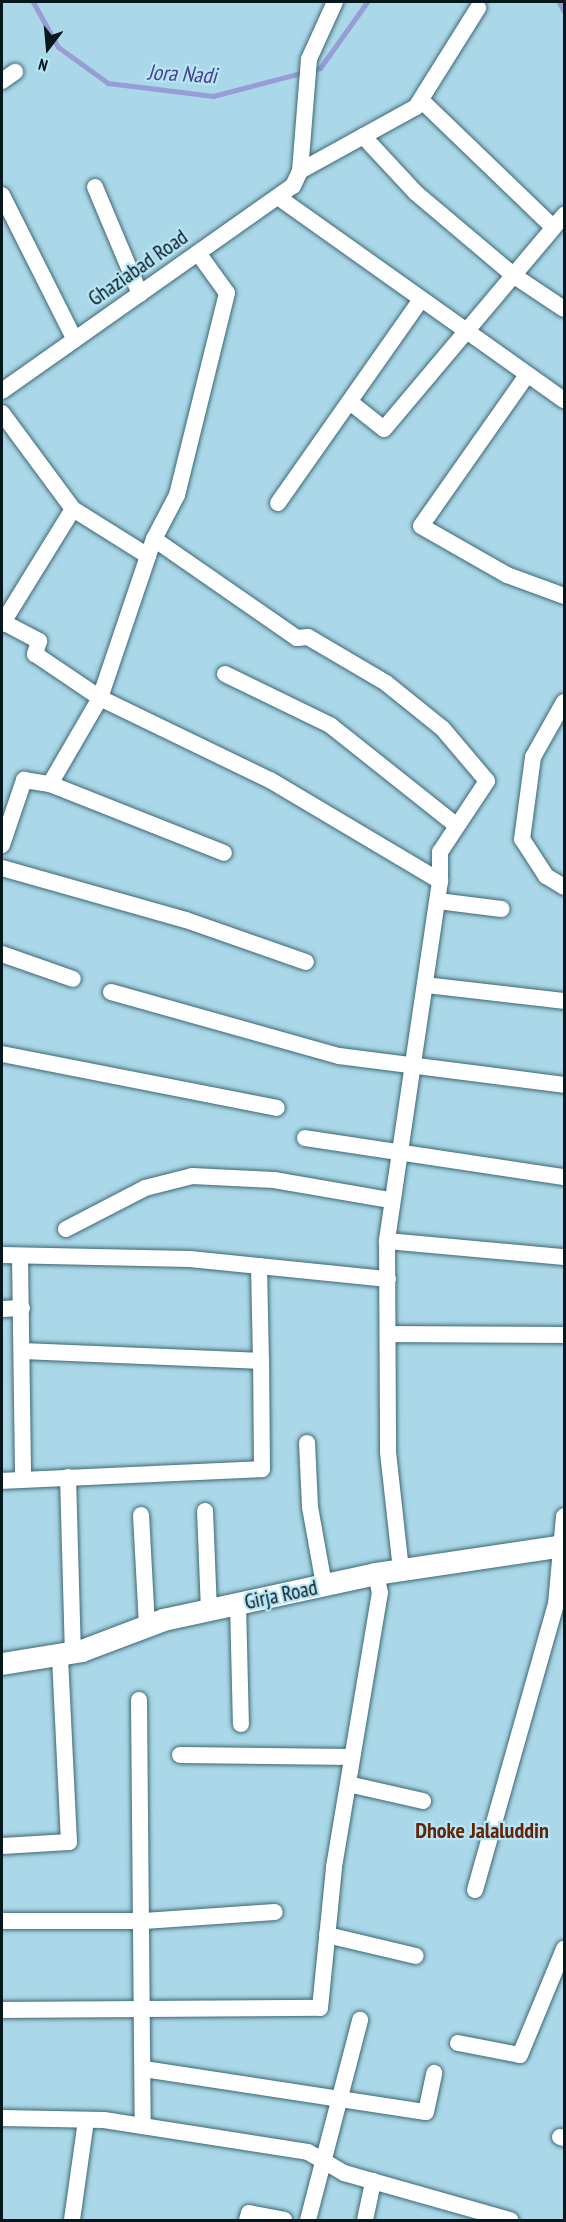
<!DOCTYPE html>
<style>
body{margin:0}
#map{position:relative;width:566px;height:2222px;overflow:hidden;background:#abd8e8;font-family:"PT Sans Narrow",sans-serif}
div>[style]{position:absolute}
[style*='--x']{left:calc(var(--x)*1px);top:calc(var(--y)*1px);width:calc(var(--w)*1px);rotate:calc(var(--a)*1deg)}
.stream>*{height:5px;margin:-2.5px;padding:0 2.5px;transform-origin:2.5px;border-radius:2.5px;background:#989cd7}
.roads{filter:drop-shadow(0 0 2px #3d6776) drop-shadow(0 0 2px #3d6776)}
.street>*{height:16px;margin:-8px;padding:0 8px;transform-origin:8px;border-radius:8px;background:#fff}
.secondary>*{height:22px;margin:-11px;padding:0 11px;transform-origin:11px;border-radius:11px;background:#fff}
span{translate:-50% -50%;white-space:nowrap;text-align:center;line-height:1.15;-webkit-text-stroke:4.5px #b8e5f6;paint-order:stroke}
.street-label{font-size:21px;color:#06181e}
.water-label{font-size:22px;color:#44428a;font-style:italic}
.neighbourhood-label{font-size:22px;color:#642406;font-weight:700}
.frame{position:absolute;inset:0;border:3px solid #06181e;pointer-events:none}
.north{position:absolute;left:18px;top:18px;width:60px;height:60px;-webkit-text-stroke:4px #b8e5f6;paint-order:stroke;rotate:196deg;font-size:16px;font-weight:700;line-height:24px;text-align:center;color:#06181e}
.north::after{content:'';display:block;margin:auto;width:21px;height:27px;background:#06181e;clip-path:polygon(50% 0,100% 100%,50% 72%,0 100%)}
</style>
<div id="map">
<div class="stream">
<div style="--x:33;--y:2;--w:51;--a:60.9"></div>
<div style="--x:58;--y:47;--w:62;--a:35.8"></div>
<div style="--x:108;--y:83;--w:106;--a:7.1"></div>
<div style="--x:213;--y:96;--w:111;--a:-14.7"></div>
<div style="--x:320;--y:68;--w:81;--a:-54.5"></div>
<div style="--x:559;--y:2;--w:11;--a:63"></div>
</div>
<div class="roads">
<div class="street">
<div style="--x:2;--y:81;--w:16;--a:-35"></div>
<div style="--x:421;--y:100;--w:183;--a:43.9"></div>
<div style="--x:363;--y:136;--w:78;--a:47.1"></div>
<div style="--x:416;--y:193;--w:127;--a:40.2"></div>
<div style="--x:513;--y:275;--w:61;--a:33.7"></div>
<div style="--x:300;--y:171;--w:132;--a:-28.9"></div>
<div style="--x:416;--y:107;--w:117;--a:-57.9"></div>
<div style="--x:95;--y:187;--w:116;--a:67.2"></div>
<div style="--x:2;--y:195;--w:162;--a:63.3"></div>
<div style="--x:278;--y:197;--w:351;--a:35.4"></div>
<div style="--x:527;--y:375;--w:184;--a:125.1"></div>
<div style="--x:421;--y:526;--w:99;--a:29.7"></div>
<div style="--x:507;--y:575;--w:61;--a:20.2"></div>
<div style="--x:2;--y:391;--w:356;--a:-35.2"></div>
<div style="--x:293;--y:186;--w:17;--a:-65"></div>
<div style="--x:300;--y:171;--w:112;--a:-85.4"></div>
<div style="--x:309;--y:59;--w:63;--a:-65.5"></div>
<div style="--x:350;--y:402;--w:43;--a:38.5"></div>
<div style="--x:384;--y:429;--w:280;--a:-49.9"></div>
<div style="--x:2;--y:413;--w:119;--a:53.5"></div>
<div style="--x:73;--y:509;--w:135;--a:121.7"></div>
<div style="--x:278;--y:503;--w:247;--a:-54.9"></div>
<div style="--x:154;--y:539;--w:50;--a:-62.4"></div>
<div style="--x:177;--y:495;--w:208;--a:-76.1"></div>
<div style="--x:227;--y:293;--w:49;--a:-125.9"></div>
<div style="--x:148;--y:556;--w:18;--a:-71"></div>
<div style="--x:154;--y:539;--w:174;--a:34.7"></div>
<div style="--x:297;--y:638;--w:11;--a:-5"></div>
<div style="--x:308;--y:637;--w:91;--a:30.5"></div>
<div style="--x:386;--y:683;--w:73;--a:38.9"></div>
<div style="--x:443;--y:729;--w:68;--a:49.8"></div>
<div style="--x:487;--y:781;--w:85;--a:123.5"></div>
<div style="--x:440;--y:852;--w:29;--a:90"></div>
<div style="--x:3;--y:622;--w:41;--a:27.8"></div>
<div style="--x:39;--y:641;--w:14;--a:107"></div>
<div style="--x:35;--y:654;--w:78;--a:34.1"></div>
<div style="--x:100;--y:698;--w:189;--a:25.8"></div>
<div style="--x:270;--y:780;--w:198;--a:30.7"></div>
<div style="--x:440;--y:881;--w:364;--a:98.4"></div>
<div style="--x:387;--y:1241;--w:211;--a:89.7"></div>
<div style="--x:388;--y:1452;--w:118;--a:83.7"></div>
<div style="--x:225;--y:674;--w:117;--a:25.9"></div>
<div style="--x:330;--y:725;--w:162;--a:38.5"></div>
<div style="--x:564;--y:702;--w:63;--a:119.4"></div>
<div style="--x:533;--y:757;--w:83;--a:97.6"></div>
<div style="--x:522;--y:839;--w:44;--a:57"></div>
<div style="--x:546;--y:876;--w:21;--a:31"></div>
<div style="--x:50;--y:784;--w:187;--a:21.6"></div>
<div style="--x:2;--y:845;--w:69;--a:-71.3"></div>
<div style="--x:24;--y:780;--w:26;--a:9"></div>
<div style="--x:50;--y:784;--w:99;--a:-59.8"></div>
<div style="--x:100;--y:698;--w:150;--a:-71.3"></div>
<div style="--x:148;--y:556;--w:89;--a:-147.9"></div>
<div style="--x:2;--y:868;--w:191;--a:15.8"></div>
<div style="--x:186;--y:920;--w:127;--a:19.3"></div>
<div style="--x:438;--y:901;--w:64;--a:7.2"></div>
<div style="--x:2;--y:954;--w:75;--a:19.4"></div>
<div style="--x:426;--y:985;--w:139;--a:6.6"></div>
<div style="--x:111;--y:992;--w:237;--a:15.7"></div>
<div style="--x:339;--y:1056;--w:227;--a:7.3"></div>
<div style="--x:2;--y:1054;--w:280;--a:11.1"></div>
<div style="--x:305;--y:1138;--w:262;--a:8.6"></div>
<div style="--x:66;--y:1229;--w:89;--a:-27.4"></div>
<div style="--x:145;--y:1188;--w:49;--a:-14.3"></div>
<div style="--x:192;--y:1176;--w:82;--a:2.8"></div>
<div style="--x:274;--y:1180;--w:118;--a:9.8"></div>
<div style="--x:387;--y:1241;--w:178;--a:5.2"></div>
<div style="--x:2;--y:1255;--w:188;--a:1.2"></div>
<div style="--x:190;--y:1259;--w:199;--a:5.8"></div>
<div style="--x:20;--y:1257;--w:222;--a:89.2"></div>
<div style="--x:259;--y:1266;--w:95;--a:88.8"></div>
<div style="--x:2;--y:1309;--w:20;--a:-3"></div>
<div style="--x:388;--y:1334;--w:176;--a:0.3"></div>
<div style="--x:307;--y:1443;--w:64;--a:87.3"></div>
<div style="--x:310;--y:1507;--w:79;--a:79.8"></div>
<div style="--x:68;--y:1477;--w:176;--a:88.4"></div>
<div style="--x:2;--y:1481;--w:260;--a:-2.6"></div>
<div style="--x:262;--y:1469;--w:108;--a:-90.5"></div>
<div style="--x:261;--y:1361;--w:237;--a:-177.6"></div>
<div style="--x:205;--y:1511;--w:100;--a:87.7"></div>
<div style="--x:141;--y:1515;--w:112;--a:86.9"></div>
<div style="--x:238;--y:1604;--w:120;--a:88.6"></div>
<div style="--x:139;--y:1700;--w:426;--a:89.5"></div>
<div style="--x:180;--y:1755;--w:172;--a:0.7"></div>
<div style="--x:348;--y:1784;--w:77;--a:12.8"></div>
<div style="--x:2;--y:1846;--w:67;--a:-3.4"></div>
<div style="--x:69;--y:1842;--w:187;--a:-92.8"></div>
<div style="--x:475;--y:1890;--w:297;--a:-74.2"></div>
<div style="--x:556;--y:1604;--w:88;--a:-84.8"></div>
<div style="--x:2;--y:1921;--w:142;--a:0"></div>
<div style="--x:144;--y:1921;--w:131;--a:-3.9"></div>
<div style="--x:327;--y:1935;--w:91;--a:13.3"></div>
<div style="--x:2;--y:2010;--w:318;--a:-0.4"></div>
<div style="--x:320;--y:2008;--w:142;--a:-84.3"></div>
<div style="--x:334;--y:1867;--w:278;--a:-80.5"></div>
<div style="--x:380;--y:1593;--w:19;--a:-102"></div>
<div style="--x:458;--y:2043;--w:63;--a:11"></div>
<div style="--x:520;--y:2055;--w:115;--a:-67.5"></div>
<div style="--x:144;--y:2069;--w:285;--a:8.7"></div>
<div style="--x:426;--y:2112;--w:40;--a:-78"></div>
<div style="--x:2;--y:2118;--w:102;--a:1.1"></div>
<div style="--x:104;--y:2120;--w:206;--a:8.9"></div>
<div style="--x:308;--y:2152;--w:42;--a:30.3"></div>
<div style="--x:344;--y:2173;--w:173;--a:15.8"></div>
<div style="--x:560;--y:2137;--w:4;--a:14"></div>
<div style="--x:72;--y:2220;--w:101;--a:-82"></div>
<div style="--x:247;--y:2220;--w:7;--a:-74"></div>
<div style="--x:249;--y:2213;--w:36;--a:11"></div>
<div style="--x:308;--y:2220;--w:207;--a:-75.4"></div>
<div style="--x:365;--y:2220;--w:40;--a:-78"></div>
</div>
<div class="secondary">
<div style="--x:2;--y:1664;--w:81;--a:-9.2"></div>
<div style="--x:82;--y:1651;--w:88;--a:-20.7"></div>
<div style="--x:164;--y:1620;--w:217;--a:-12.2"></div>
<div style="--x:376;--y:1574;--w:190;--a:-8.5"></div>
</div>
</div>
<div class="street-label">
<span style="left:138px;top:268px;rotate:-35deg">Ghaziabad Road</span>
<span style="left:281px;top:1595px;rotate:-12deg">Girja Road</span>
</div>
<div class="water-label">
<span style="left:182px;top:74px;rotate:3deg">Jora Nadi</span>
</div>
<div class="neighbourhood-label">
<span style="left:482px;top:1831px">Dhoke Jalaluddin</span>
</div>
<div class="frame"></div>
<div class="north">N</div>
</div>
